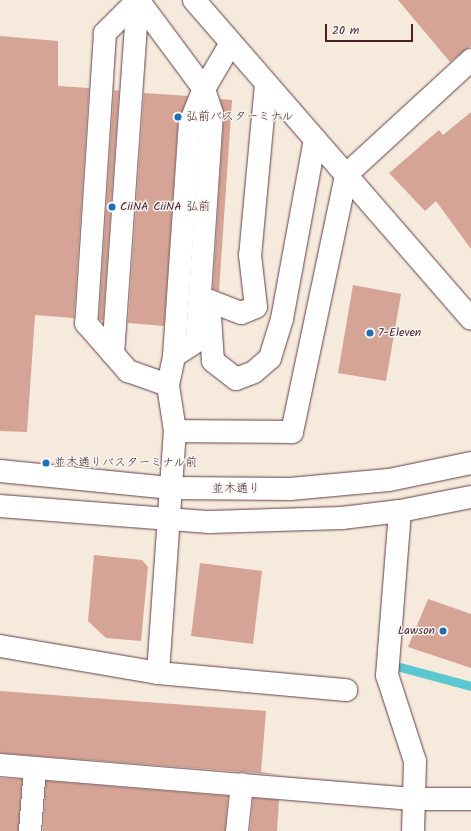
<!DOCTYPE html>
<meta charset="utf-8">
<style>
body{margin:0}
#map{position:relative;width:471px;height:831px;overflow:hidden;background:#f5eadc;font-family:Kalam,"Klee One",sans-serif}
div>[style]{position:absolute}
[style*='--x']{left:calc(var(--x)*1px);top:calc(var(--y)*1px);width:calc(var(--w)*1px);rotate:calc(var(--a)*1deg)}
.stream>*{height:9px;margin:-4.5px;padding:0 4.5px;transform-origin:4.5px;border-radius:4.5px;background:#5bc8d1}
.building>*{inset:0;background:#d5a496}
.roads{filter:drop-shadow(0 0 1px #643d46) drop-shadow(0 0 1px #643d46)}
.minor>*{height:22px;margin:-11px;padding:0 11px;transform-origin:11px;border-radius:11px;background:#fff}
.dots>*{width:11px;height:11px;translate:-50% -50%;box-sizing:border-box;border:2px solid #f6f6f2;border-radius:50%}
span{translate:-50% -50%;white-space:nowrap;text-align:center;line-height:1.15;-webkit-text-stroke:3px #f6f6f2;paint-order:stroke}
.poi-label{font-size:12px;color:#4a1f2b}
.left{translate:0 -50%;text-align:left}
.right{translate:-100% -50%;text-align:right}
.street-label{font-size:12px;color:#4a1f2b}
.scale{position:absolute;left:325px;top:24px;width:88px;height:18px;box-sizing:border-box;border:2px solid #4a1f2b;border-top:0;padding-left:5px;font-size:12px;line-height:14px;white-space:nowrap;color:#4a1f2b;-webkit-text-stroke:3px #f6f6f2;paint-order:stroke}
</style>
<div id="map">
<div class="stream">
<div style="--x:400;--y:667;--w:73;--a:15"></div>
</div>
<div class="building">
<div style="clip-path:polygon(398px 0,471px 0,471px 46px,450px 62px)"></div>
<div style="clip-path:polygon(0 36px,58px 41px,58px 86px,89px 88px,74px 318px,35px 315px,27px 432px,0 431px)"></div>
<div style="clip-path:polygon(114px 90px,119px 91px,103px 321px,99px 319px)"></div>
<div style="clip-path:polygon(144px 93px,188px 96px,178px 122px,164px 326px,128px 323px)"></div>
<div style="clip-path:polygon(220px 99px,232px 100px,219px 291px,213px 289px,224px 114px)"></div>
<div style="clip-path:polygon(471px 112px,471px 249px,436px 201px,425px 211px,389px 173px,439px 130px,443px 135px)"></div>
<div style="clip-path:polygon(353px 285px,401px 294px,386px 381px,338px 373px)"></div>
<div style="clip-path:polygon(94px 555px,142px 560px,148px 567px,141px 641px,106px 638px,88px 621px)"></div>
<div style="clip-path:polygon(200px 563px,262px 571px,253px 644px,191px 636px)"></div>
<div style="clip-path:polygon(428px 599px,471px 614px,471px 668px,408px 647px)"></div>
<div style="clip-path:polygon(0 691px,266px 711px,261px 772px,281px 775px,0 753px)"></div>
<div style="clip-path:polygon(0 778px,22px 779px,18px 831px,0 831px)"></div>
<div style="clip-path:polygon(46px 781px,228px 796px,225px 831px,43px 831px)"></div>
<div style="clip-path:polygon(253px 798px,279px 800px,277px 831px,250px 831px)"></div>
</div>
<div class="roads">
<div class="minor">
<div style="--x:138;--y:0;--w:47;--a:135"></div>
<div style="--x:105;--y:33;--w:291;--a:93.7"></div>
<div style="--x:86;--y:323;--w:64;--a:48.8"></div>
<div style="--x:128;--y:371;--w:42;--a:19.3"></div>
<div style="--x:138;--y:0;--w:111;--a:53.4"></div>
<div style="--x:204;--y:89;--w:25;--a:72"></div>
<div style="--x:212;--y:113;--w:228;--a:93.8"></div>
<div style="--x:197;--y:341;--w:27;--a:147"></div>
<div style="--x:194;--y:0;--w:422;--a:49"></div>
<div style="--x:266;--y:84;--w:172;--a:95.3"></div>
<div style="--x:250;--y:255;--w:52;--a:83.4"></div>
<div style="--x:256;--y:307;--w:16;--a:158"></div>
<div style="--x:241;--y:313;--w:34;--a:-159"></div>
<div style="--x:209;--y:301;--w:60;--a:86.2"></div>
<div style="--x:213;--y:361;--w:29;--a:38"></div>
<div style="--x:236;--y:379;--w:19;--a:-21"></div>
<div style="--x:254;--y:372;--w:21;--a:-41"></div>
<div style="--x:270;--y:358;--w:41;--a:-72.9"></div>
<div style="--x:282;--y:319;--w:183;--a:-79.6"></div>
<div style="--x:113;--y:354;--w:355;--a:-86"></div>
<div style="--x:175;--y:431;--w:117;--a:0.5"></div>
<div style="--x:292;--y:432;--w:263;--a:-78.1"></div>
<div style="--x:346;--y:175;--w:170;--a:-42.6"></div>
<div style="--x:0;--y:471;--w:172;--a:5.7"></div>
<div style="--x:171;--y:488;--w:119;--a:0.5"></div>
<div style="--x:290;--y:489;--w:99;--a:-5.2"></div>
<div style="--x:389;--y:480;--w:84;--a:-11.7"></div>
<div style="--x:0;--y:506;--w:210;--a:4.4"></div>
<div style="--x:209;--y:522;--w:133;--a:-1.7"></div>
<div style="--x:342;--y:518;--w:58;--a:-6.9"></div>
<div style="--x:400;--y:511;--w:72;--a:-11.2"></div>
<div style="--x:400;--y:511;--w:165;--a:94.5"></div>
<div style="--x:387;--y:675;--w:90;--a:72"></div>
<div style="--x:415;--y:761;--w:70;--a:91.6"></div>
<div style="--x:0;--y:646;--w:160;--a:9.7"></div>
<div style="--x:158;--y:673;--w:189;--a:5.2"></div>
<div style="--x:158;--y:673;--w:243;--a:-86"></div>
<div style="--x:175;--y:431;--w:47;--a:-98.7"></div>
<div style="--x:168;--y:385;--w:30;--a:-78"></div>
<div style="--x:174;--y:356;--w:234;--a:-86.1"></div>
<div style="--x:190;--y:123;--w:37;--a:-68"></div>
<div style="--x:204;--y:89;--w:53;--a:-59.6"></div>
<div style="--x:0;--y:765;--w:417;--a:4.7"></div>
<div style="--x:416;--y:799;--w:55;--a:0"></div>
<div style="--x:30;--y:831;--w:63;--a:-85.5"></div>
<div style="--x:237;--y:831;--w:47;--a:-83.9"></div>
</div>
</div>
<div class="dots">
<div style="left:178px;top:117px;background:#1f6fb2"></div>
<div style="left:112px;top:207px;background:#1f6fb2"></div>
<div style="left:370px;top:333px;background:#1f6fb2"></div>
<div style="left:46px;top:463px;background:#1f6fb2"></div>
<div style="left:443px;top:631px;background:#1f6fb2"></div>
</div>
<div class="poi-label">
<span class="left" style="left:186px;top:117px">弘前バスターミナル</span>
<span class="left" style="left:120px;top:207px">CiiNA CiiNA 弘前</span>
<span class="left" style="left:378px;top:333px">7-Eleven</span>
<span class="left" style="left:54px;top:463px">並木通りバスターミナル前</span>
<span class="right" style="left:435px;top:631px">Lawson</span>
</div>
<div class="street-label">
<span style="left:236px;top:489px">並木通り</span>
</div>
<div class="scale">20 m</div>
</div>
